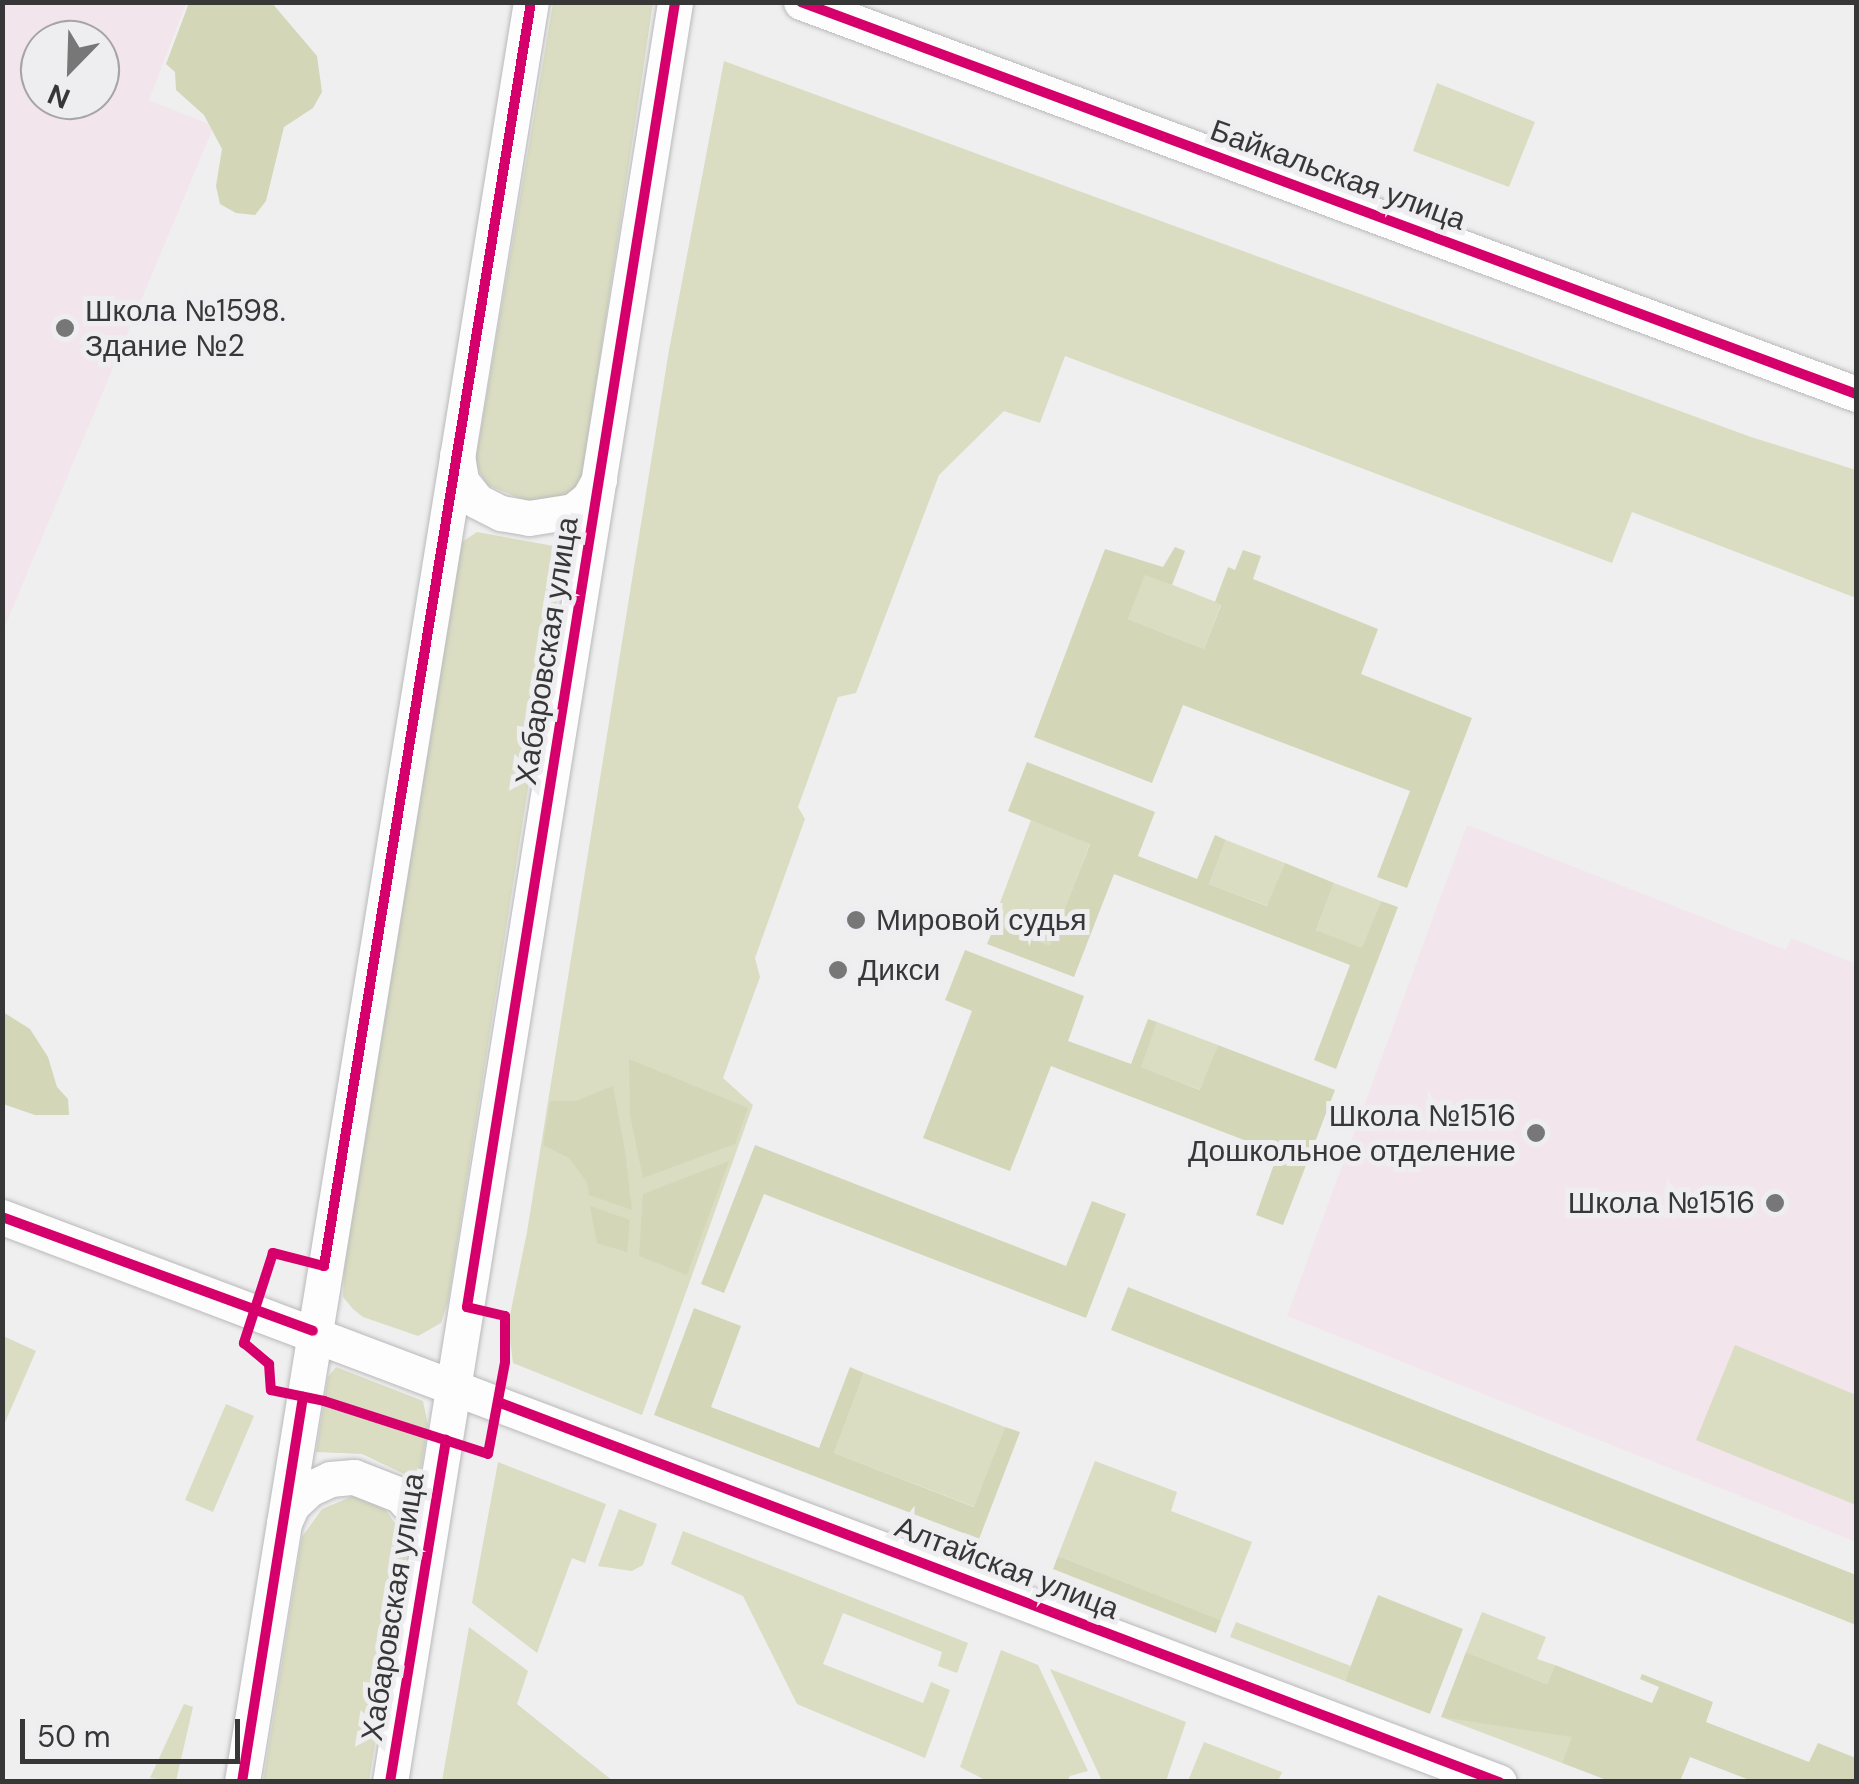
<!DOCTYPE html>
<meta charset="utf-8">
<style>
body{margin:0}
#map{position:relative;width:1859px;height:1784px;overflow:hidden;background:#efeff0;font-family:"DM Sans",sans-serif}
div>[style]{position:absolute}
[style*='--x']{left:calc(var(--x)*1px);top:calc(var(--y)*1px);width:calc(var(--w)*1px);rotate:calc(var(--a)*1deg)}
.education>*{inset:0;background:#f2e5eb}
.green>*{inset:0;background:#daddc2}
.forest>*{inset:0;background:#d4d6b8}
.roads{filter:drop-shadow(0 0 2px #b9b9ba) drop-shadow(0 0 2px #b9b9ba)}
.secondary>*{height:35px;margin:-17.5px;padding:0 17.5px;transform-origin:17.5px;border-radius:17.5px;background:#fdfdfd}
.cycleway>*{height:10px;margin:-5px;padding:0 5px;transform-origin:5px;border-radius:5px;background:#d6006c}
.dots>*{width:28px;height:28px;translate:-50% -50%;box-sizing:border-box;border:5px solid #eeeef1;border-radius:50%}
span{translate:-50% -50%;white-space:nowrap;text-align:center;line-height:1.15;-webkit-text-stroke:10px #eeeef1;paint-order:stroke}
.street-label{font-size:30px;color:#373738}
.poi-label{font-size:30px;color:#373738}
.left{translate:0 -50%;text-align:left}
.right{translate:-100% -50%;text-align:right}
.frame{position:absolute;inset:0;border:5px solid #373738;pointer-events:none}
.north{position:absolute;left:20px;top:20px;width:100px;height:100px;box-sizing:border-box;background:#eeeef1;border:2px solid #a5a5a7;border-radius:50%;rotate:203deg;font-size:28px;font-weight:700;line-height:40px;text-align:center;color:#373738}
.north::after{content:'';display:block;margin:auto;width:35px;height:45px;background:#777778;clip-path:polygon(50% 0,100% 100%,50% 72%,0 100%)}
.scale{position:absolute;left:20px;top:1719px;width:220px;height:45px;box-sizing:border-box;border:5px solid #373738;border-top:0;padding-left:12px;font-size:30px;line-height:35px;white-space:nowrap;color:#373738;-webkit-text-stroke:8px #eeeef1;paint-order:stroke}
</style>
<div id="map">
<div class="education">
<div style="clip-path:polygon(evenodd,3px 3px,186px 3px,149px 100px,214px 126px,3px 631px,3px 3px,40px 40px,100px 40px,100px 100px,40px 100px,40px 40px)"></div>
<div style="clip-path:polygon(1467px 825px,1786px 950px,1791px 938px,1856px 964px,1856px 1542px,1287px 1316px)"></div>
</div>
<div class="green">
<div style="clip-path:polygon(553px 3px,653px 3px,582px 479px,579px 486px,563px 496px,529px 502px,487px 485px,475px 464px)"></div>
<div style="clip-path:polygon(724px 61px,1751px 437px,1856px 470px,1856px 598px,1632px 512px,1612px 563px,1065px 356px,1040px 423px,1004px 411px,939px 475px,856px 693px,838px 697px,798px 807px,805px 819px,755px 958px,760px 977px,723px 1078px,753px 1105px,642px 1415px,513px 1363px,508px 1325px,527px 1232px,669px 350px)"></div>
<div style="clip-path:polygon(1437px 83px,1535px 122px,1509px 187px,1413px 151px)"></div>
<div style="clip-path:polygon(477px 532px,554px 546px,563px 564px,448px 1302px,441px 1323px,418px 1336px,363px 1317px,353px 1309px,343px 1297px,344px 1271px,462px 542px)"></div>
<div style="clip-path:polygon(1145px 574px,1221px 604px,1204px 649px,1128px 619px)"></div>
<div style="clip-path:polygon(1031px 820px,1090px 843px,1050px 947px,992px 924px)"></div>
<div style="clip-path:polygon(1226px 840px,1285px 863px,1268px 906px,1209px 884px)"></div>
<div style="clip-path:polygon(1334px 883px,1381px 901px,1363px 949px,1316px 930px)"></div>
<div style="clip-path:polygon(1157px 1022px,1218px 1045px,1201px 1090px,1140px 1067px)"></div>
<div style="clip-path:polygon(3px 1336px,36px 1351px,3px 1427px)"></div>
<div style="clip-path:polygon(1735px 1345px,1856px 1395px,1856px 1505px,1696px 1440px)"></div>
<div style="clip-path:polygon(336px 1367px,423px 1401px,428px 1425px,419px 1481px,362px 1454px,316px 1452px,328px 1377px)"></div>
<div style="clip-path:polygon(864px 1373px,1005px 1427px,975px 1507px,834px 1453px)"></div>
<div style="clip-path:polygon(226px 1404px,254px 1416px,213px 1512px,185px 1500px)"></div>
<div style="clip-path:polygon(1095px 1461px,1177px 1492px,1171px 1511px,1252px 1542px,1221px 1620px,1058px 1556px)"></div>
<div style="clip-path:polygon(498px 1462px,606px 1504px,585px 1563px,572px 1558px,537px 1653px,472px 1603px)"></div>
<div style="clip-path:polygon(353px 1496px,385px 1509px,404px 1536px,406px 1555px,369px 1781px,263px 1782px,302px 1537px,322px 1509px)"></div>
<div style="clip-path:polygon(619px 1509px,657px 1524px,643px 1565px,632px 1571px,598px 1566px)"></div>
<div style="clip-path:polygon(683px 1531px,968px 1643px,957px 1673px,938px 1666px,942px 1652px,843px 1613px,823px 1664px,923px 1703px,931px 1682px,950px 1690px,925px 1758px,797px 1704px,743px 1596px,671px 1564px)"></div>
<div style="clip-path:polygon(1482px 1612px,1546px 1637px,1537px 1659px,1555px 1665px,1547px 1684px,1466px 1652px)"></div>
<div style="clip-path:polygon(1236px 1622px,1351px 1666px,1345px 1681px,1230px 1637px)"></div>
<div style="clip-path:polygon(469px 1627px,528px 1671px,517px 1704px,613px 1781px,442px 1781px)"></div>
<div style="clip-path:polygon(1001px 1650px,1038px 1665px,1088px 1771px,1070px 1776px,1067px 1781px,989px 1782px,960px 1767px)"></div>
<div style="clip-path:polygon(1050px 1669px,1186px 1722px,1166px 1781px,1102px 1781px)"></div>
<div style="clip-path:polygon(184px 1704px,193px 1707px,176px 1781px,150px 1778px)"></div>
<div style="clip-path:polygon(1441px 1717px,1548px 1730px,1573px 1737px,1562px 1763px)"></div>
<div style="clip-path:polygon(1204px 1742px,1282px 1772px,1278px 1781px,1188px 1781px)"></div>
</div>
<div class="forest">
<div style="clip-path:polygon(189px 3px,272px 3px,317px 56px,322px 92px,313px 108px,284px 127px,266px 201px,255px 215px,236px 213px,220px 204px,216px 186px,222px 149px,204px 115px,176px 90px,175px 72px,166px 64px)"></div>
<div style="clip-path:polygon(1175px 547px,1185px 551px,1172px 585px,1145px 575px,1128px 619px,1204px 649px,1221px 605px,1215px 602px,1228px 567px,1235px 570px,1243px 550px,1261px 556px,1253px 579px,1378px 629px,1361px 674px,1472px 718px,1407px 888px,1377px 877px,1410px 791px,1183px 705px,1152px 783px,1034px 737px,1105px 549px,1163px 567px)"></div>
<div style="clip-path:polygon(1027px 762px,1155px 812px,1138px 856px,1197px 879px,1215px 835px,1226px 840px,1209px 884px,1267px 906px,1285px 863px,1334px 883px,1316px 930px,1362px 948px,1381px 901px,1398px 907px,1336px 1069px,1314px 1060px,1350px 965px,1114px 874px,1074px 977px,987px 944px,995px 925px,1050px 946px,1090px 844px,1008px 811px)"></div>
<div style="clip-path:polygon(965px 950px,1084px 996px,1068px 1041px,1131px 1064px,1148px 1019px,1157px 1022px,1141px 1067px,1200px 1090px,1218px 1045px,1335px 1090px,1283px 1225px,1256px 1215px,1278px 1153px,1051px 1066px,1010px 1171px,923px 1138px,972px 1011px,945px 1000px)"></div>
<div style="clip-path:polygon(3px 1012px,30px 1029px,48px 1057px,57px 1087px,68px 1099px,69px 1115px,35px 1115px,3px 1104px)"></div>
<div style="clip-path:polygon(629px 1059px,748px 1108px,735px 1144px,643px 1178px,630px 1115px)"></div>
<div style="clip-path:polygon(613px 1086px,625px 1151px,632px 1210px,589px 1195px,587px 1182px,569px 1158px,543px 1145px,550px 1101px,576px 1101px)"></div>
<div style="clip-path:polygon(755px 1145px,1066px 1266px,1092px 1201px,1126px 1214px,1086px 1318px,764px 1194px,724px 1293px,701px 1284px)"></div>
<div style="clip-path:polygon(729px 1161px,687px 1275px,639px 1256px,643px 1194px)"></div>
<div style="clip-path:polygon(590px 1206px,630px 1220px,627px 1252px,597px 1243px)"></div>
<div style="clip-path:polygon(1128px 1287px,1856px 1575px,1856px 1625px,1111px 1330px)"></div>
<div style="clip-path:polygon(694px 1308px,741px 1326px,711px 1407px,819px 1448px,850px 1367px,864px 1373px,834px 1453px,974px 1507px,1005px 1427px,1020px 1432px,979px 1539px,654px 1415px)"></div>
<div style="clip-path:polygon(1058px 1556px,1221px 1620px,1216px 1633px,1053px 1569px)"></div>
<div style="clip-path:polygon(1378px 1595px,1463px 1629px,1430px 1714px,1345px 1681px)"></div>
<div style="clip-path:polygon(1466px 1652px,1547px 1684px,1555px 1665px,1652px 1703px,1659px 1687px,1640px 1679px,1642px 1674px,1713px 1702px,1706px 1722px,1809px 1762px,1818px 1743px,1856px 1758px,1856px 1781px,1752px 1781px,1690px 1757px,1680px 1781px,1609px 1781px,1562px 1763px,1572px 1737px,1441px 1717px)"></div>
</div>
<div class="roads">
<div class="secondary">
<div style="--x:801;--y:2;--w:1125;--a:20.38"></div>
<div style="--x:457;--y:455;--w:26;--a:81"></div>
<div style="--x:461;--y:481;--w:26;--a:51"></div>
<div style="--x:477;--y:501;--w:27;--a:27"></div>
<div style="--x:501;--y:513;--w:28;--a:10"></div>
<div style="--x:529;--y:518;--w:45;--a:-9"></div>
<div style="--x:573;--y:511;--w:21;--a:-39"></div>
<div style="--x:589;--y:498;--w:21;--a:-61"></div>
<div style="--x:2;--y:1217;--w:1600;--a:20.68"></div>
<div style="--x:284;--y:1523;--w:20;--a:-66"></div>
<div style="--x:292;--y:1505;--w:23;--a:-43"></div>
<div style="--x:309;--y:1489;--w:23;--a:-25"></div>
<div style="--x:330;--y:1479;--w:24;--a:-5"></div>
<div style="--x:354;--y:1477;--w:49;--a:21.4"></div>
<div style="--x:400;--y:1495;--w:24;--a:48"></div>
<div style="--x:416;--y:1513;--w:39;--a:75"></div>
<div style="--x:242;--y:1782;--w:1803;--a:-80.78"></div>
<div style="--x:390;--y:1782;--w:1803;--a:-80.9"></div>
</div>
</div>
<div class="cycleway">
<div style="--x:531;--y:2;--w:1281;--a:99.3"></div>
<div style="--x:324;--y:1266;--w:53;--a:-165.7"></div>
<div style="--x:273;--y:1253;--w:95;--a:107.9"></div>
<div style="--x:244;--y:1343;--w:33;--a:40"></div>
<div style="--x:269;--y:1364;--w:26;--a:86"></div>
<div style="--x:271;--y:1390;--w:54;--a:11.7"></div>
<div style="--x:324;--y:1401;--w:172;--a:17.9"></div>
<div style="--x:488;--y:1454;--w:94;--a:-79.5"></div>
<div style="--x:505;--y:1362;--w:46;--a:-90"></div>
<div style="--x:505;--y:1316;--w:39;--a:-167"></div>
<div style="--x:467;--y:1307;--w:1321;--a:-80.94"></div>
<div style="--x:801;--y:2;--w:1125;--a:20.38"></div>
<div style="--x:2;--y:1217;--w:331;--a:20.1"></div>
<div style="--x:498;--y:1402;--w:1071;--a:20.79"></div>
<div style="--x:242;--y:1782;--w:390;--a:-81"></div>
<div style="--x:390;--y:1782;--w:347;--a:-80.7"></div>
</div>
<div class="dots">
<div style="left:65px;top:328px;background:#777778"></div>
<div style="left:856px;top:920px;background:#777778"></div>
<div style="left:838px;top:970px;background:#777778"></div>
<div style="left:1536px;top:1133px;background:#777778"></div>
<div style="left:1775px;top:1203px;background:#777778"></div>
</div>
<div class="street-label">
<span style="left:1338px;top:175px;rotate:20deg">Байкальская улица</span>
<span style="left:547px;top:651px;rotate:-81deg">Хабаровская улица</span>
<span style="left:1007px;top:1568px;rotate:21deg">Алтайская улица</span>
<span style="left:393px;top:1607px;rotate:-81deg">Хабаровская улица</span>
</div>
<div class="poi-label">
<span class="left" style="left:85px;top:328px">Школа №1598.<br>Здание №2</span>
<span class="left" style="left:876px;top:920px">Мировой судья</span>
<span class="left" style="left:858px;top:970px">Дикси</span>
<span class="right" style="left:1516px;top:1133px">Школа №1516<br>Дошкольное отделение</span>
<span class="right" style="left:1755px;top:1203px">Школа №1516</span>
</div>
<div class="frame"></div>
<div class="north">N</div>
<div class="scale">50 m</div>
</div>
